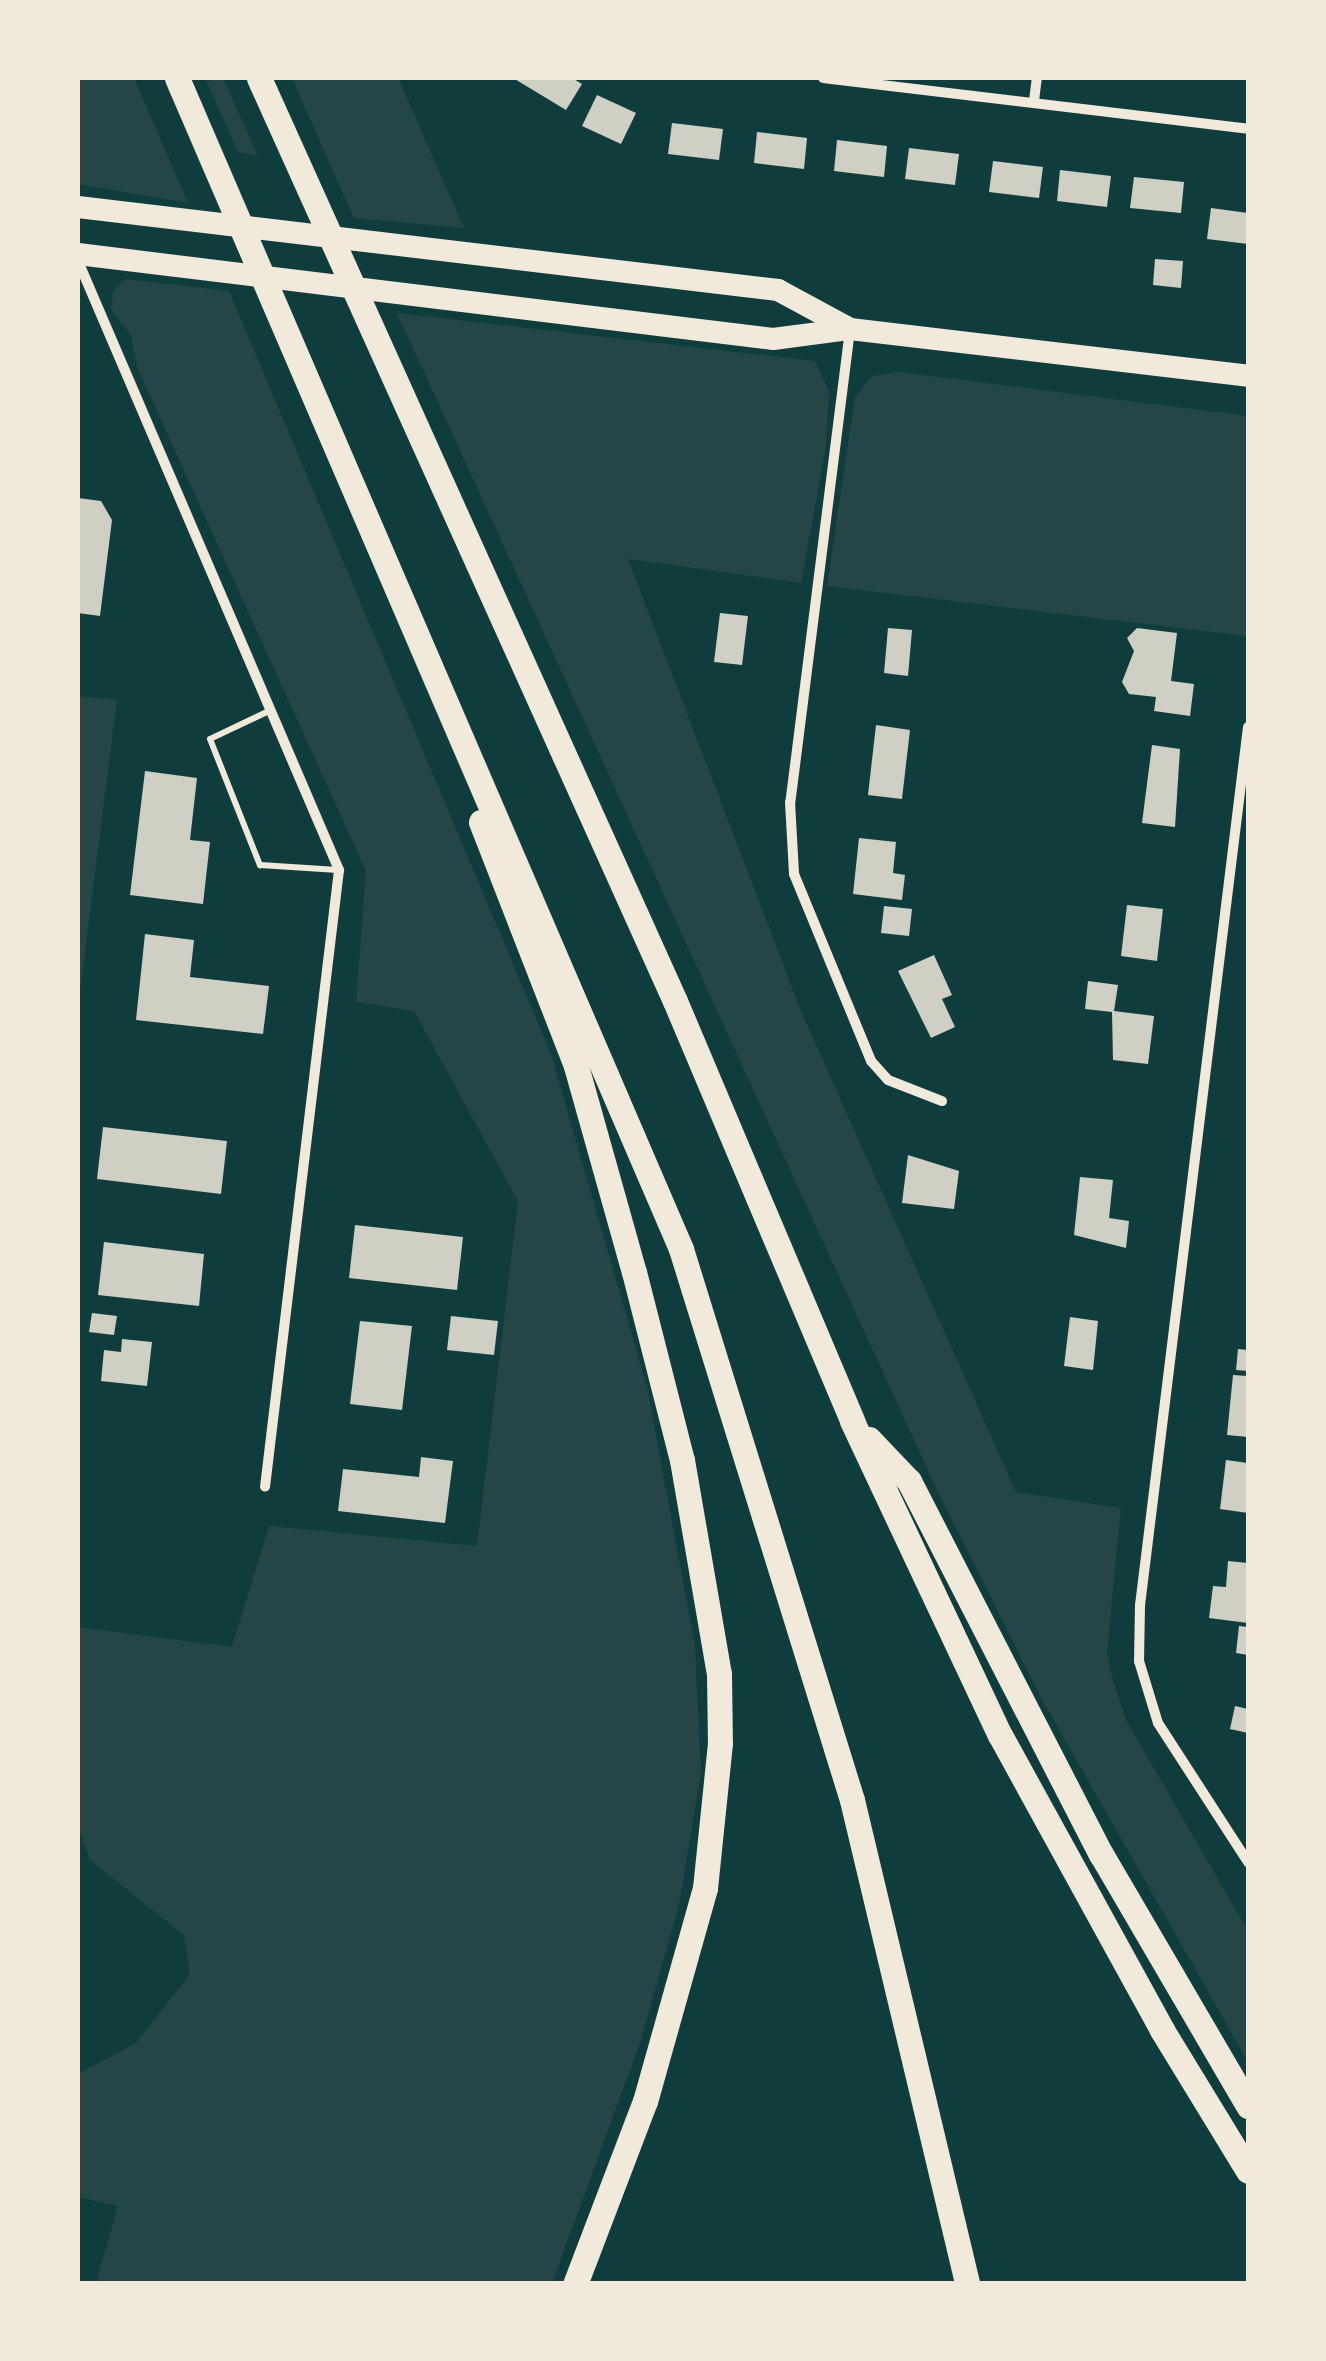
<!DOCTYPE html>
<style>
body{margin:0}
#map{position:relative;width:1326px;height:2361px;overflow:hidden;background:#0f3d3e;font-family:Spectral,serif}
div>[style]{position:absolute}
[style*='--x']{left:calc(var(--x)*1px);top:calc(var(--y)*1px);width:calc(var(--w)*1px);rotate:calc(var(--a)*1deg)}
.green>*{inset:0;background:#244646}
.building>*{inset:0;background:#cfcfc3}
.service>*{height:6px;margin:-3px;padding:0 3px;transform-origin:3px;border-radius:3px;background:#f1e9da}
.minor>*{height:10px;margin:-5px;padding:0 5px;transform-origin:5px;border-radius:5px;background:#f1e9da}
.primary>*{height:22px;margin:-11px;padding:0 11px;transform-origin:11px;border-radius:11px;background:#f1e9da}
.motorway>*{height:25px;margin:-12.5px;padding:0 12.5px;transform-origin:12.5px;border-radius:12.5px;background:#f1e9da}
span{translate:-50% -50%;white-space:nowrap;text-align:center;line-height:1.15;-webkit-text-stroke:8px #f1e9da;paint-order:stroke}
.frame{position:absolute;inset:0;border:80px solid #f1e9da;pointer-events:none}
</style>
<div id="map">
<div class="green">
<div style="clip-path:polygon(78px 78px,134px 78px,188px 203px,78px 184px)"></div>
<div style="clip-path:polygon(205px 78px,223px 78px,258px 156px,238px 152px)"></div>
<div style="clip-path:polygon(292px 78px,398px 78px,464px 228px,354px 218px)"></div>
<div style="clip-path:polygon(125px 279px,229px 291px,551px 1054px,647px 1387px,695px 1646px,701px 1773px,679px 1905px,641px 2040px,552px 2283px,96px 2283px,118px 2206px,78px 2197px,78px 2074px,136px 2043px,190px 1974px,184px 1935px,90px 1860px,78px 1826px,78px 1627px,232px 1647px,269px 1526px,477px 1546px,518px 1201px,414px 1011px,356px 1002px,366px 871px,137px 367px,131px 335px,111px 309px,113px 291px)"></div>
<div style="clip-path:polygon(397px 313px,815px 361px,829px 392px,826px 447px,801px 583px,628px 559px,801px 1011px,1016px 1492px,1121px 1508px,1107px 1652px,1113px 1681px,1126px 1720px,1248px 1931px,1248px 2062px,1043px 1701px,937px 1490px)"></div>
<div style="clip-path:polygon(898px 372px,1248px 416px,1247px 636px,827px 586px,855px 397px,872px 376px)"></div>
<div style="clip-path:polygon(78px 696px,117px 700px,78px 1007px)"></div>
</div>
<div class="building">
<div style="clip-path:polygon(513px 78px,572px 78px,582px 84px,566px 110px)"></div>
<div style="clip-path:polygon(597px 95px,636px 113px,621px 144px,582px 126px)"></div>
<div style="clip-path:polygon(672px 123px,723px 129px,719px 160px,668px 154px)"></div>
<div style="clip-path:polygon(757px 132px,807px 138px,804px 169px,754px 163px)"></div>
<div style="clip-path:polygon(837px 140px,887px 146px,884px 177px,834px 171px)"></div>
<div style="clip-path:polygon(909px 148px,959px 154px,955px 185px,905px 179px)"></div>
<div style="clip-path:polygon(993px 161px,1043px 167px,1039px 198px,989px 192px)"></div>
<div style="clip-path:polygon(1060px 170px,1111px 176px,1107px 207px,1057px 201px)"></div>
<div style="clip-path:polygon(1134px 177px,1184px 182px,1181px 213px,1130px 208px)"></div>
<div style="clip-path:polygon(1211px 208px,1248px 213px,1248px 244px,1207px 239px)"></div>
<div style="clip-path:polygon(1155px 259px,1183px 261px,1181px 288px,1153px 285px)"></div>
<div style="clip-path:polygon(78px 498px,101px 501px,112px 520px,100px 616px,78px 613px)"></div>
<div style="clip-path:polygon(720px 613px,748px 616px,742px 665px,714px 662px)"></div>
<div style="clip-path:polygon(888px 628px,912px 630px,908px 676px,884px 673px)"></div>
<div style="clip-path:polygon(1137px 628px,1177px 633px,1171px 681px,1194px 684px,1190px 716px,1154px 711px,1156px 697px,1129px 694px,1122px 682px,1134px 651px,1127px 638px)"></div>
<div style="clip-path:polygon(876px 725px,910px 730px,902px 799px,868px 795px)"></div>
<div style="clip-path:polygon(1152px 745px,1180px 749px,1175px 827px,1142px 823px)"></div>
<div style="clip-path:polygon(145px 771px,197px 778px,190px 840px,210px 842px,203px 904px,130px 895px)"></div>
<div style="clip-path:polygon(859px 838px,896px 842px,893px 873px,905px 875px,902px 900px,853px 894px)"></div>
<div style="clip-path:polygon(1127px 905px,1163px 909px,1157px 961px,1121px 956px)"></div>
<div style="clip-path:polygon(884px 906px,912px 909px,909px 936px,881px 933px)"></div>
<div style="clip-path:polygon(145px 934px,194px 940px,190px 977px,269px 986px,263px 1034px,136px 1020px)"></div>
<div style="clip-path:polygon(934px 955px,952px 995px,942px 999px,955px 1027px,931px 1038px,898px 971px)"></div>
<div style="clip-path:polygon(1088px 981px,1118px 985px,1114px 1011px,1154px 1016px,1148px 1064px,1113px 1060px,1112px 1012px,1085px 1009px)"></div>
<div style="clip-path:polygon(103px 1127px,227px 1141px,221px 1194px,97px 1179px)"></div>
<div style="clip-path:polygon(908px 1155px,959px 1171px,954px 1209px,902px 1203px)"></div>
<div style="clip-path:polygon(1080px 1177px,1113px 1180px,1109px 1218px,1129px 1221px,1126px 1248px,1074px 1235px)"></div>
<div style="clip-path:polygon(355px 1225px,463px 1237px,457px 1290px,349px 1278px)"></div>
<div style="clip-path:polygon(104px 1242px,204px 1254px,199px 1306px,98px 1295px)"></div>
<div style="clip-path:polygon(92px 1313px,117px 1316px,114px 1335px,89px 1332px)"></div>
<div style="clip-path:polygon(451px 1316px,498px 1321px,494px 1355px,447px 1350px)"></div>
<div style="clip-path:polygon(1070px 1317px,1098px 1321px,1093px 1370px,1064px 1366px)"></div>
<div style="clip-path:polygon(360px 1321px,412px 1326px,402px 1410px,350px 1404px)"></div>
<div style="clip-path:polygon(122px 1339px,152px 1342px,147px 1386px,101px 1381px,104px 1350px,121px 1352px)"></div>
<div style="clip-path:polygon(1238px 1349px,1248px 1350px,1248px 1371px,1236px 1370px)"></div>
<div style="clip-path:polygon(1233px 1375px,1248px 1376px,1248px 1437px,1227px 1435px)"></div>
<div style="clip-path:polygon(421px 1457px,453px 1461px,445px 1523px,338px 1511px,343px 1469px,419px 1477px)"></div>
<div style="clip-path:polygon(1226px 1460px,1248px 1463px,1248px 1513px,1220px 1509px)"></div>
<div style="clip-path:polygon(1228px 1561px,1248px 1563px,1248px 1623px,1209px 1618px,1213px 1586px,1226px 1587px)"></div>
<div style="clip-path:polygon(1239px 1626px,1248px 1627px,1248px 1655px,1236px 1653px)"></div>
<div style="clip-path:polygon(1235px 1706px,1248px 1709px,1248px 1733px,1230px 1729px)"></div>
</div>
<div class="service">
<div style="--x:269;--y:711;--w:65;--a:154.6"></div>
<div style="--x:210;--y:739;--w:136;--a:68.4"></div>
<div style="--x:260;--y:865;--w:78;--a:3.7"></div>
</div>
<div class="minor">
<div style="--x:823;--y:78;--w:428;--a:6.8"></div>
<div style="--x:1034;--y:101;--w:23;--a:-83"></div>
<div style="--x:78;--y:261;--w:663;--a:66.8"></div>
<div style="--x:339;--y:870;--w:621;--a:96.84"></div>
<div style="--x:850;--y:330;--w:476;--a:97.2"></div>
<div style="--x:790;--y:802;--w:72;--a:86.8"></div>
<div style="--x:794;--y:874;--w:202;--a:67.6"></div>
<div style="--x:871;--y:1061;--w:25;--a:48"></div>
<div style="--x:888;--y:1080;--w:58;--a:21.3"></div>
<div style="--x:1248;--y:727;--w:885;--a:97.01"></div>
<div style="--x:1140;--y:1605;--w:56;--a:91"></div>
<div style="--x:1139;--y:1661;--w:65;--a:73"></div>
<div style="--x:1158;--y:1723;--w:166;--a:57.1"></div>
</div>
<div class="primary">
<div style="--x:78;--y:207;--w:705;--a:6.76"></div>
<div style="--x:778;--y:290;--w:82;--a:28.4"></div>
<div style="--x:78;--y:254;--w:700;--a:6.97"></div>
<div style="--x:773;--y:339;--w:78;--a:-7.4"></div>
<div style="--x:850;--y:329;--w:401;--a:6.7"></div>
</div>
<div class="motorway">
<div style="--x:177;--y:78;--w:1275;--a:66.71"></div>
<div style="--x:681;--y:1249;--w:577;--a:72.76"></div>
<div style="--x:852;--y:1800;--w:497;--a:76.6"></div>
<div style="--x:259;--y:78;--w:1012;--a:65.74"></div>
<div style="--x:675;--y:1001;--w:456;--a:67.1"></div>
<div style="--x:852;--y:1421;--w:347;--a:64.8"></div>
<div style="--x:1000;--y:1735;--w:337;--a:61.2"></div>
<div style="--x:1162;--y:2030;--w:165;--a:58.6"></div>
<div style="--x:481;--y:822;--w:262;--a:68.7"></div>
<div style="--x:576;--y:1066;--w:214;--a:74.3"></div>
<div style="--x:634;--y:1272;--w:194;--a:75.7"></div>
<div style="--x:682;--y:1460;--w:217;--a:80.2"></div>
<div style="--x:719;--y:1674;--w:69;--a:89.2"></div>
<div style="--x:720;--y:1743;--w:146;--a:95.9"></div>
<div style="--x:705;--y:1888;--w:221;--a:105.7"></div>
<div style="--x:645;--y:2101;--w:196;--a:110.9"></div>
<div style="--x:869;--y:1439;--w:58;--a:46.4"></div>
<div style="--x:909;--y:1481;--w:420;--a:62.8"></div>
<div style="--x:1101;--y:1854;--w:292;--a:59.7"></div>
</div>
<div class="frame"></div>
</div>
